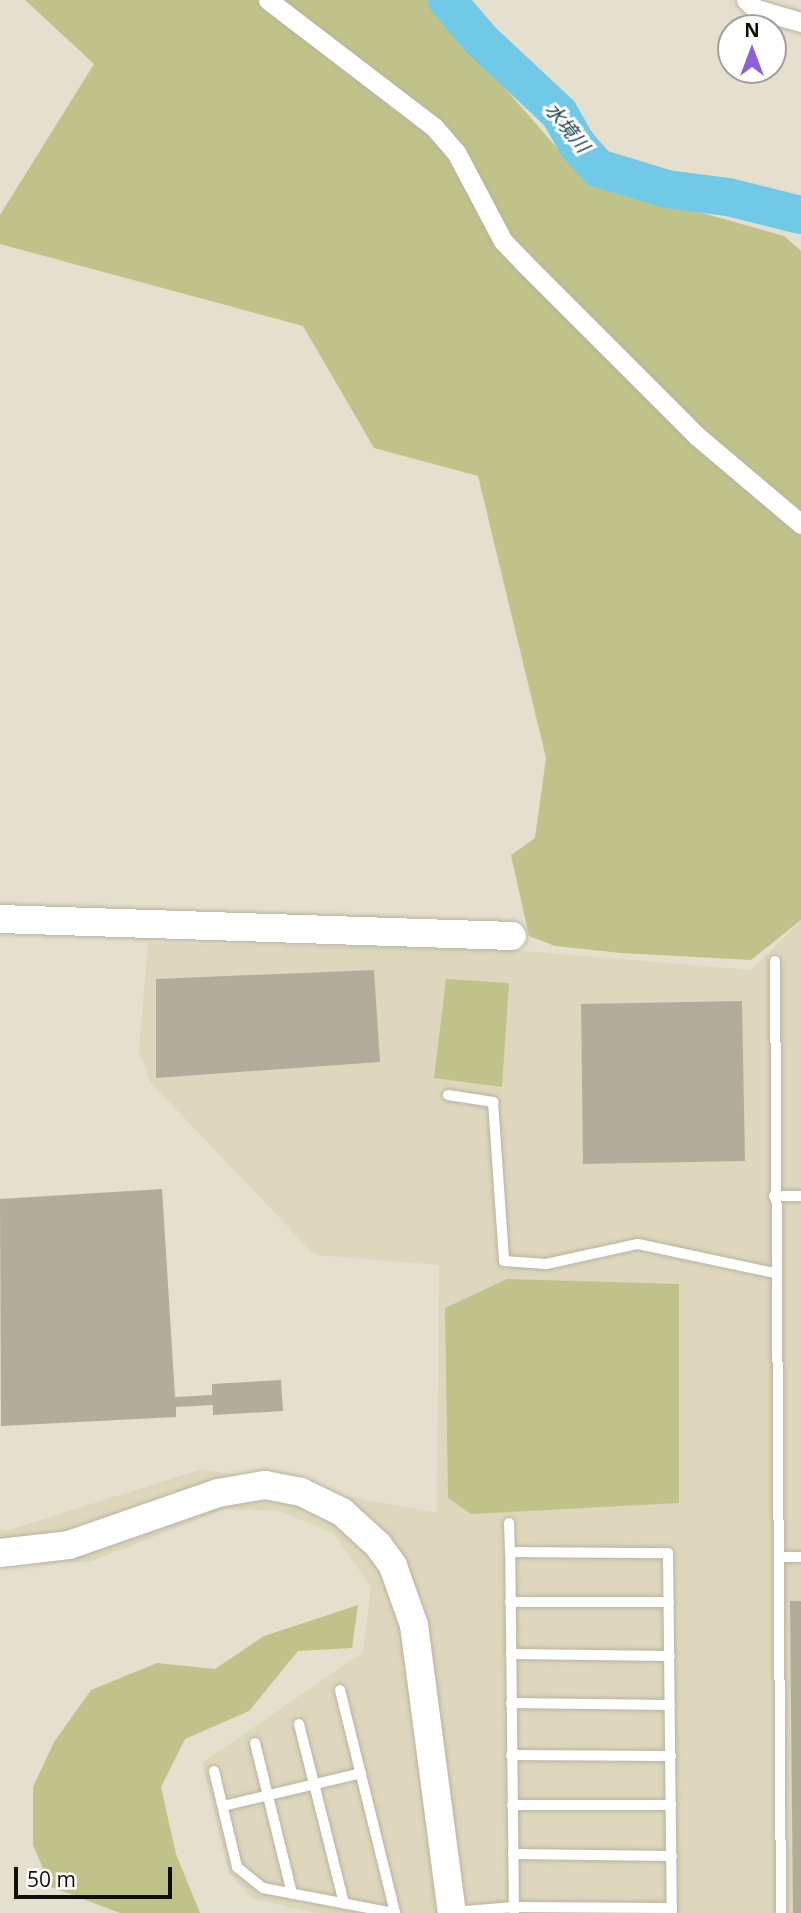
<!DOCTYPE html>
<meta charset="utf-8">
<style>
body{margin:0}
#map{position:relative;width:801px;height:1913px;overflow:hidden;background:#e4e0cd;font-family:"Open Sans","Noto Sans JP",sans-serif}
div>[style]{position:absolute}
[style*='--x']{left:calc(var(--x)*1px);top:calc(var(--y)*1px);width:calc(var(--w)*1px);rotate:calc(var(--a)*1deg)}
.built>*{inset:0;background:#ded7bd}
.green>*{inset:0;background:#c0c389}
.river>*{height:38px;margin:-19px;padding:0 19px;transform-origin:19px;border-radius:19px;background:#71c9e8}
.building>*{inset:0;background:#b2ad9b}
.roads{filter:drop-shadow(0 0 2px #b9b4a2) drop-shadow(0 0 2px #b9b4a2)}
.lane>*{height:10px;margin:-5px;padding:0 5px;transform-origin:5px;border-radius:5px;background:#fff}
.street>*{height:19px;margin:-9.5px;padding:0 9.5px;transform-origin:9.5px;border-radius:9.5px;background:#fff}
.secondary>*{height:28px;margin:-14px;padding:0 14px;transform-origin:14px;border-radius:14px;background:#fff}
span{translate:-50% -50%;white-space:nowrap;text-align:center;line-height:1.15;-webkit-text-stroke:6px #fff;paint-order:stroke}
.water-label{font-size:19px;color:#103946;font-style:italic}
.north{position:absolute;left:717px;top:14px;width:70px;height:70px;box-sizing:border-box;background:#fff;border:2px solid #9f9f9c;border-radius:50%;rotate:0deg;font-size:19px;font-weight:700;line-height:28px;text-align:center;color:#100e08}
.north::after{content:'';display:block;margin:auto;width:24px;height:32px;background:#8b60da;clip-path:polygon(50% 0,100% 100%,50% 72%,0 100%)}
.scale{position:absolute;left:14px;top:1867px;width:158px;height:32px;box-sizing:border-box;border:4px solid #100e08;border-top:0;padding-left:9px;font-size:21px;line-height:24px;white-space:nowrap;color:#100e08;-webkit-text-stroke:5px #fff;paint-order:stroke}
</style>
<div id="map">
<div class="built">
<div style="clip-path:polygon(801px 921px,801px 1913px,316px 1913px,253px 1899px,229px 1873px,202px 1763px,363px 1652px,371px 1587px,333px 1533px,279px 1511px,224px 1509px,90px 1562px,0 1565px,0 1529px,9px 1530px,202px 1469px,437px 1513px,439px 1265px,315px 1255px,151px 1083px,139px 1051px,148px 943px,514px 950px,751px 970px)"></div>
</div>
<div class="green">
<div style="clip-path:polygon(25px 0,428px 0,585px 180px,784px 236px,801px 251px,801px 920px,751px 960px,621px 953px,555px 946px,529px 936px,511px 855px,535px 838px,546px 758px,478px 476px,374px 448px,303px 326px,0 244px,0 215px,94px 64px)"></div>
<div style="clip-path:polygon(446px 979px,509px 983px,502px 1087px,434px 1078px)"></div>
<div style="clip-path:polygon(507px 1279px,679px 1284px,679px 1503px,471px 1514px,448px 1498px,445px 1308px)"></div>
<div style="clip-path:polygon(358px 1605px,352px 1648px,298px 1651px,249px 1711px,185px 1739px,161px 1787px,176px 1854px,200px 1913px,120px 1913px,51px 1887px,33px 1845px,33px 1787px,54px 1742px,91px 1690px,157px 1663px,215px 1669px,264px 1636px)"></div>
</div>
<div class="river">
<div style="--x:447;--y:0;--w:52;--a:49.6"></div>
<div style="--x:481;--y:40;--w:107;--a:43.1"></div>
<div style="--x:559;--y:113;--w:34;--a:60"></div>
<div style="--x:576;--y:143;--w:33;--a:49"></div>
<div style="--x:598;--y:168;--w:72;--a:16.9"></div>
<div style="--x:667;--y:189;--w:62;--a:7.5"></div>
<div style="--x:728;--y:197;--w:75;--a:13.9"></div>
</div>
<div class="building">
<div style="clip-path:polygon(374px 970px,380px 1062px,156px 1078px,156px 979px)"></div>
<div style="clip-path:polygon(742px 1001px,745px 1161px,583px 1164px,581px 1004px)"></div>
<div style="clip-path:polygon(162px 1189px,175px 1397px,212px 1395px,212px 1384px,281px 1380px,283px 1411px,213px 1415px,213px 1405px,176px 1407px,176px 1417px,1px 1426px,0 1199px)"></div>
<div style="clip-path:polygon(790px 1601px,801px 1601px,801px 1913px,793px 1913px)"></div>
</div>
<div class="roads">
<div class="lane">
<div style="--x:775;--y:961;--w:952;--a:89.64"></div>
<div style="--x:448;--y:1095;--w:46;--a:8.8"></div>
<div style="--x:493;--y:1102;--w:159;--a:86"></div>
<div style="--x:504;--y:1261;--w:42;--a:4.1"></div>
<div style="--x:546;--y:1264;--w:94;--a:-12.3"></div>
<div style="--x:638;--y:1244;--w:140;--a:12"></div>
<div style="--x:774;--y:1196;--w:27;--a:0"></div>
<div style="--x:509;--y:1523;--w:29;--a:88"></div>
<div style="--x:779;--y:1557;--w:22;--a:0"></div>
<div style="--x:510;--y:1602;--w:159;--a:0"></div>
<div style="--x:511;--y:1654;--w:159;--a:0.7"></div>
<div style="--x:340;--y:1690;--w:230;--a:76.1"></div>
<div style="--x:511;--y:1703;--w:159;--a:0.7"></div>
<div style="--x:299;--y:1724;--w:185;--a:75.9"></div>
<div style="--x:255;--y:1743;--w:155;--a:76.2"></div>
<div style="--x:511;--y:1755;--w:160;--a:0.4"></div>
<div style="--x:214;--y:1771;--w:99;--a:76.5"></div>
<div style="--x:237;--y:1867;--w:33;--a:39"></div>
<div style="--x:263;--y:1888;--w:133;--a:10.8"></div>
<div style="--x:512;--y:1805;--w:159;--a:0"></div>
<div style="--x:223;--y:1806;--w:142;--a:-13.4"></div>
<div style="--x:513;--y:1854;--w:159;--a:0.7"></div>
<div style="--x:454;--y:1912;--w:60;--a:-4.8"></div>
<div style="--x:514;--y:1907;--w:158;--a:0.4"></div>
<div style="--x:514;--y:1913;--w:361;--a:-90.6"></div>
<div style="--x:510;--y:1552;--w:158;--a:0.4"></div>
<div style="--x:668;--y:1553;--w:360;--a:89.4"></div>
</div>
<div class="street">
<div style="--x:268;--y:0;--w:209;--a:37.4"></div>
<div style="--x:434;--y:127;--w:33;--a:49"></div>
<div style="--x:456;--y:152;--w:101;--a:62.2"></div>
<div style="--x:503;--y:241;--w:29;--a:46"></div>
<div style="--x:523;--y:262;--w:247;--a:45"></div>
<div style="--x:698;--y:437;--w:135;--a:40.2"></div>
<div style="--x:746;--y:0;--w:13;--a:42"></div>
<div style="--x:756;--y:9;--w:47;--a:16.1"></div>
</div>
<div class="secondary">
<div style="--x:0;--y:919;--w:512;--a:1.9"></div>
<div style="--x:0;--y:1553;--w:69;--a:-6.6"></div>
<div style="--x:69;--y:1545;--w:158;--a:-19.2"></div>
<div style="--x:218;--y:1493;--w:48;--a:-9.7"></div>
<div style="--x:265;--y:1485;--w:37;--a:11"></div>
<div style="--x:301;--y:1492;--w:46;--a:26"></div>
<div style="--x:342;--y:1512;--w:49;--a:42.5"></div>
<div style="--x:378;--y:1545;--w:26;--a:54"></div>
<div style="--x:393;--y:1566;--w:63;--a:70.4"></div>
<div style="--x:414;--y:1625;--w:290;--a:82.5"></div>
</div>
</div>
<div class="water-label">
<span style="left:567px;top:128px;rotate:51deg">水境川</span>
</div>
<div class="north">N</div>
<div class="scale">50 m</div>
</div>
